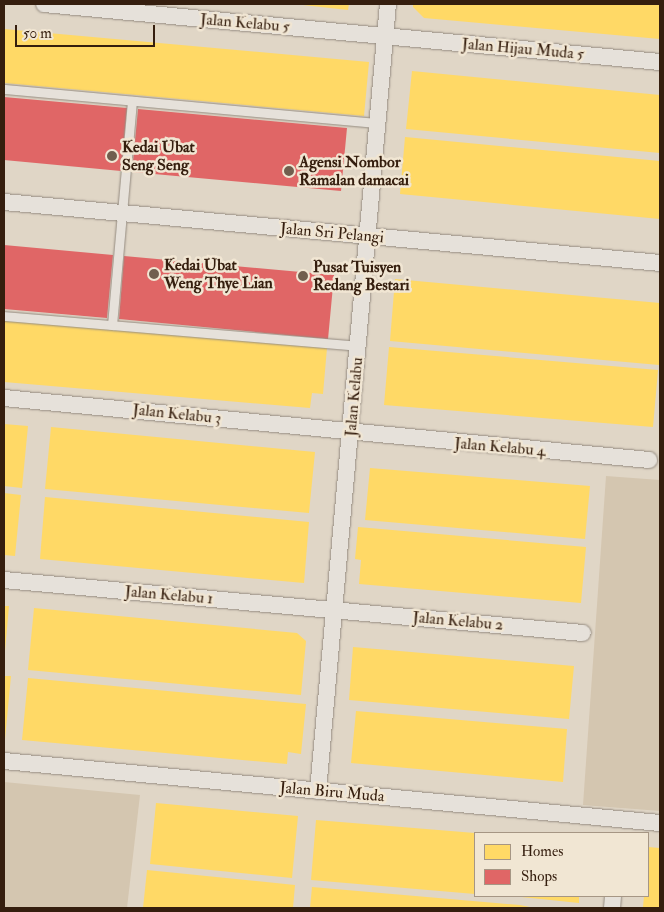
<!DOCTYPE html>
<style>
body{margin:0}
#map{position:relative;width:664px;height:912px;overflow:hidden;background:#e0d6c6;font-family:"IM FELL Double Pica",serif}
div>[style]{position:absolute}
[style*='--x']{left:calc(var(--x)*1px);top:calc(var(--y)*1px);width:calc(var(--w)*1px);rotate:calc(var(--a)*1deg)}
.green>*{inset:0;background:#d4c6b0}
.homes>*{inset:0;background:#ffd966}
.shops>*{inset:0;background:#e06666}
.roads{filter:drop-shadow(0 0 1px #948b80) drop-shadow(0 0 1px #948b80)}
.service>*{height:9px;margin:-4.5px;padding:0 4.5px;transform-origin:4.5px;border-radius:4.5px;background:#e6e1da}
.minor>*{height:16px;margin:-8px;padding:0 8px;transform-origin:8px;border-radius:8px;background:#e6e1da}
.dots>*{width:14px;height:14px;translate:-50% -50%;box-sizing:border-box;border:2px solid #f1e6d3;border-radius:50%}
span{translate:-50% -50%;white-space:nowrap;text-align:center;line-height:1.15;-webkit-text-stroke:5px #f1e6d3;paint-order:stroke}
.street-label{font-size:16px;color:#351e0e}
.poi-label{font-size:16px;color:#351e0e;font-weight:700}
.left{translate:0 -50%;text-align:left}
.frame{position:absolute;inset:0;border:5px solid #351e0e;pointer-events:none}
.legend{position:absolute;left:474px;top:832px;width:175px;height:65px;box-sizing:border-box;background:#f1e6d3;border:1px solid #a69684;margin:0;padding:6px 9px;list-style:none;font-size:15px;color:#351e0e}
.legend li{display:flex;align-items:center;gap:10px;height:25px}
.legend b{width:25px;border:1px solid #a69684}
.scale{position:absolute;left:15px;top:25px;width:140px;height:22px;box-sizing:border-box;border:2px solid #351e0e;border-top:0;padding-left:6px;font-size:15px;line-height:18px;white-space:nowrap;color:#351e0e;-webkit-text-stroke:4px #f1e6d3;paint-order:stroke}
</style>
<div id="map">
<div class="green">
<div style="clip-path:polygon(606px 476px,660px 480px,660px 811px,583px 805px)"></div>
<div style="clip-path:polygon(4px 782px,140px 795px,127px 908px,4px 908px)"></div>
</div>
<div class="homes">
<div style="clip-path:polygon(294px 4px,349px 4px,348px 10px)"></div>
<div style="clip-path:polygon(413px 4px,660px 4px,660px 39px,424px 18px,413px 7px)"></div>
<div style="clip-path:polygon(4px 29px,369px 62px,364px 116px,4px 83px)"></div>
<div style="clip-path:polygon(412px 71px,660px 95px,660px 153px,406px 129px)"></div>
<div style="clip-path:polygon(405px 137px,660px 161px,660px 219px,400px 194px)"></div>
<div style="clip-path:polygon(395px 279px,660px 303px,659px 365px,390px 341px)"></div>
<div style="clip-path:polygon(4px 320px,327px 348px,323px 394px,312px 393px,310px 408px,4px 382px)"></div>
<div style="clip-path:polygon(389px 347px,658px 370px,653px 427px,384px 405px)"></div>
<div style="clip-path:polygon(4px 424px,28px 426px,22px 488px,4px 486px)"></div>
<div style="clip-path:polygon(51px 427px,315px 452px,309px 513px,45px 489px)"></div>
<div style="clip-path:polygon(370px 468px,590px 486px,585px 539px,365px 520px)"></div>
<div style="clip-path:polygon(4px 493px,21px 495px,15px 556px,4px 555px)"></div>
<div style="clip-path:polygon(45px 497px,309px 522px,304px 583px,40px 559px)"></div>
<div style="clip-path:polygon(358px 527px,586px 547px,581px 603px,359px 584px,361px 560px,355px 559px)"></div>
<div style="clip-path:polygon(4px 606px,9px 606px,5px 651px,4px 650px)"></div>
<div style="clip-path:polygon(34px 608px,297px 633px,306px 641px,301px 695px,28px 670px)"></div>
<div style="clip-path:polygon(353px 647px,574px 666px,569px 719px,349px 700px)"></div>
<div style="clip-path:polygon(4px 676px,11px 676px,5px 739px,4px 739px)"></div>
<div style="clip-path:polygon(28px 678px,306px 704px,301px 754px,288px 752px,287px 764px,22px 740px)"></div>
<div style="clip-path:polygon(356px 711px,567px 729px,563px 782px,351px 763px)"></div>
<div style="clip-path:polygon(156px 803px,298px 816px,292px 878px,150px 864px)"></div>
<div style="clip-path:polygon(316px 820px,475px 833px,475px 894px,311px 880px)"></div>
<div style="clip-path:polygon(648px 847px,660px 848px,660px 908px,643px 907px,644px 896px,648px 896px)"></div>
<div style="clip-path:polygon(147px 870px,295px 885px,293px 908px,143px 908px)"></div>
<div style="clip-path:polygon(312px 887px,520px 905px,535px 908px,310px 908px)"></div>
<div style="clip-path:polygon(512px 896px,579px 896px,579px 903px)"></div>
</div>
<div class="shops">
<div style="clip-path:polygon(4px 97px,127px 108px,121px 171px,4px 160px)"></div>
<div style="clip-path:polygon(138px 109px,347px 128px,341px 191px,132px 172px)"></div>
<div style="clip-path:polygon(4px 245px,113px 255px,107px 318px,4px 309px)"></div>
<div style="clip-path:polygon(124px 256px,334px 275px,328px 339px,119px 319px)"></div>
</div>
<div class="roads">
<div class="service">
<div style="--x:4;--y:89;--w:375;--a:5.2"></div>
<div style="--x:4;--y:316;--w:356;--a:4.8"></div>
<div style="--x:112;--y:325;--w:225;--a:-84.9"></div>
</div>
<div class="minor">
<div style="--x:44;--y:4;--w:619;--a:5.38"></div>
<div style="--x:4;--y:202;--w:659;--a:5.31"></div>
<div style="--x:4;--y:398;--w:648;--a:5.49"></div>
<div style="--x:4;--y:580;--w:581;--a:5.23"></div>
<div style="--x:4;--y:761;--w:659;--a:5.4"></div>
<div style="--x:318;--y:791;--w:790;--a:-84.92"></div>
<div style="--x:612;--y:908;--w:12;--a:-85"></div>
</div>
</div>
<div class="dots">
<div style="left:112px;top:156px;background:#715e4e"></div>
<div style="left:289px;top:171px;background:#715e4e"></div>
<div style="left:154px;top:274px;background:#715e4e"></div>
<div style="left:303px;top:276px;background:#715e4e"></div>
</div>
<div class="street-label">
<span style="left:245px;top:23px;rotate:5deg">Jalan Kelabu 5</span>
<span style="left:523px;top:49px;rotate:5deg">Jalan Hijau Muda 5</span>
<span style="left:332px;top:233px;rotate:5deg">Jalan Sri Pelangi</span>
<span style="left:354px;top:397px;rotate:-85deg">Jalan Kelabu</span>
<span style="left:177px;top:414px;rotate:6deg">Jalan Kelabu 3</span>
<span style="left:500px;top:447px;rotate:5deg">Jalan Kelabu 4</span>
<span style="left:169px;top:595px;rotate:5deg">Jalan Kelabu 1</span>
<span style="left:458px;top:621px;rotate:5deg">Jalan Kelabu 2</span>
<span style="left:332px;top:792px;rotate:5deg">Jalan Biru Muda</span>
</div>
<div class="poi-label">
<span class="left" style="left:122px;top:156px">Kedai Ubat<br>Seng Seng</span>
<span class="left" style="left:299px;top:171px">Agensi Nombor<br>Ramalan damacai</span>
<span class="left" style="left:164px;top:274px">Kedai Ubat<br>Weng Thye Lian</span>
<span class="left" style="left:313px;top:276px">Pusat Tuisyen<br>Redang Bestari</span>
</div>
<div class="frame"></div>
<ul class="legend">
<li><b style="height:14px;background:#ffd966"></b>Homes</li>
<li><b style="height:14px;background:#e06666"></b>Shops</li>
</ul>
<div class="scale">50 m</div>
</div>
